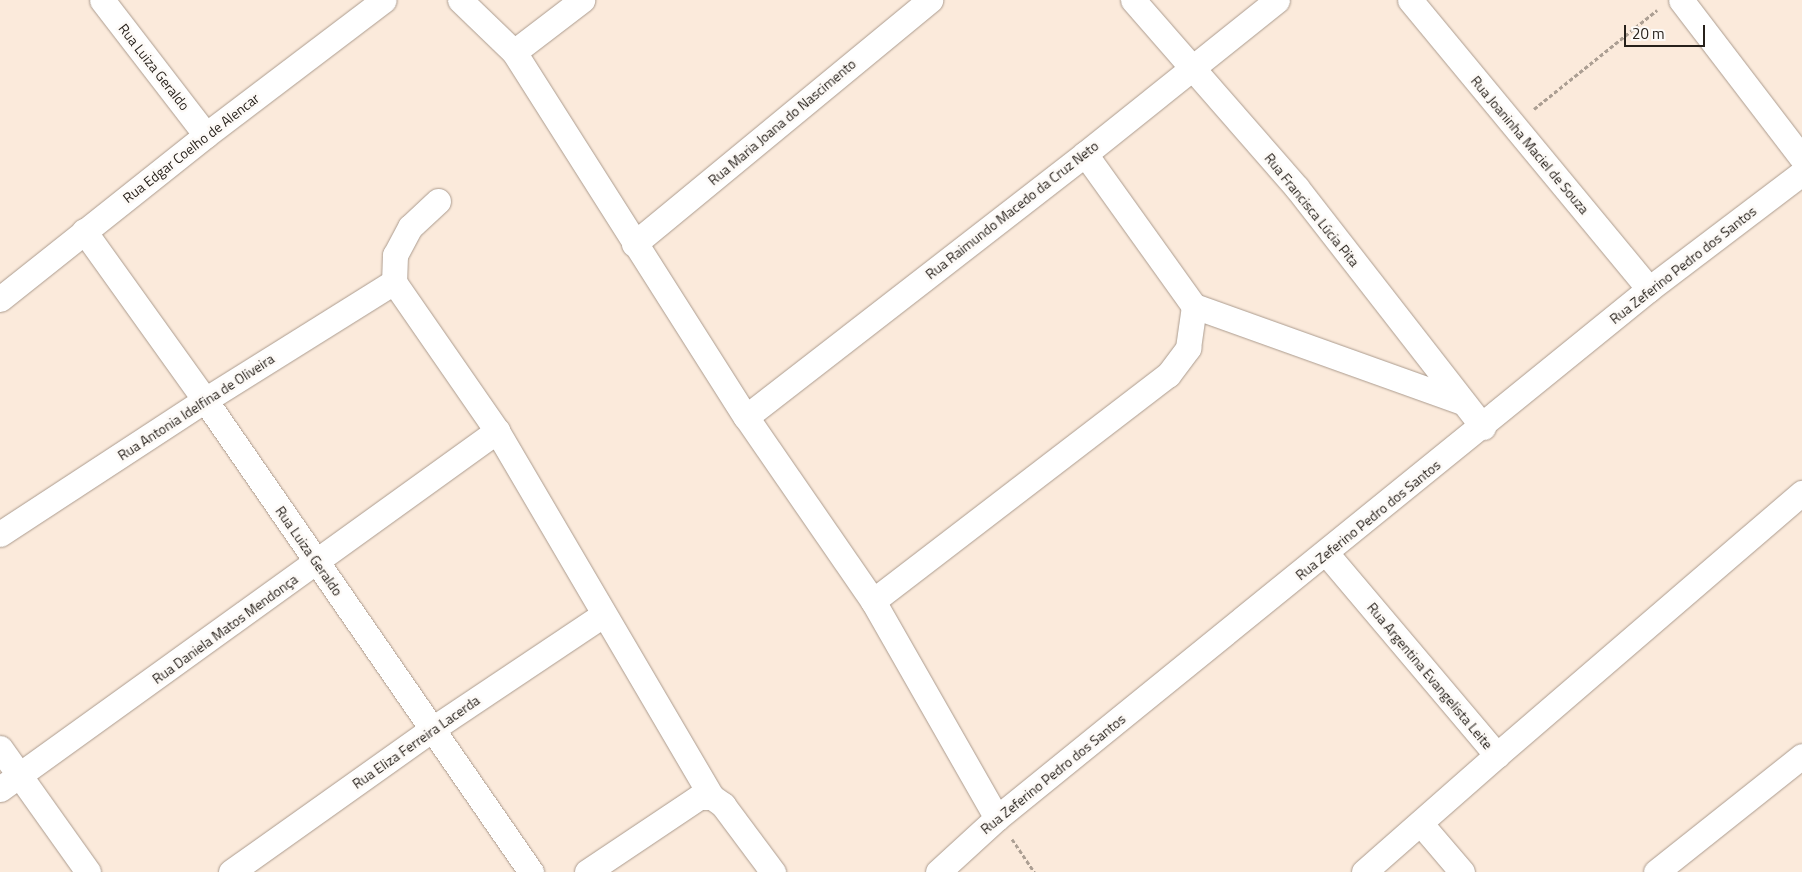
<!DOCTYPE html>
<meta charset="utf-8">
<style>
body{margin:0}
#map{position:relative;width:1802px;height:872px;overflow:hidden;background:#fbeadb;font-family:"Titillium Web",sans-serif}
div>[style]{position:absolute}
[style*='--x']{left:calc(var(--x)*1px);top:calc(var(--y)*1px);width:calc(var(--w)*1px);rotate:calc(var(--a)*1deg)}
.path>*{height:3px;margin-top:-1.5px;transform-origin:0;background:repeating-linear-gradient(90deg,#ac9f93 0 4px,transparent 0 6.5px)}
.roads{filter:drop-shadow(0 0 1px #ab9b8e) drop-shadow(0 0 1px #ab9b8e)}
.street>*{height:25px;margin:-12.5px;padding:0 12.5px;transform-origin:12.5px;border-radius:12.5px;background:#fff}
span{translate:-50% -50%;white-space:nowrap;text-align:center;line-height:1.15;-webkit-text-stroke:5px #fdfaf7;paint-order:stroke}
.street-label{font-size:14px;color:#27211b}
.scale{position:absolute;left:1624px;top:25px;width:81px;height:22px;box-sizing:border-box;border:2px solid #27211b;border-top:0;padding-left:6px;font-size:15px;line-height:18px;white-space:nowrap;color:#27211b;-webkit-text-stroke:4px #fdfaf7;paint-order:stroke}
</style>
<div id="map">
<div class="path">
<div style="--x:1534;--y:109;--w:158;--a:-38.8"></div>
<div style="--x:1012;--y:839;--w:40;--a:56"></div>
</div>
<div class="roads">
<div class="street">
<div style="--x:102;--y:0;--w:170;--a:52.4"></div>
<div style="--x:460;--y:0;--w:75;--a:43.9"></div>
<div style="--x:514;--y:52;--w:432;--a:57.6"></div>
<div style="--x:746;--y:417;--w:224;--a:55.4"></div>
<div style="--x:873;--y:601;--w:250;--a:60.3"></div>
<div style="--x:1133;--y:0;--w:249;--a:48.9"></div>
<div style="--x:1297;--y:188;--w:303;--a:52.1"></div>
<div style="--x:1410;--y:0;--w:375;--a:50.4"></div>
<div style="--x:1681;--y:0;--w:199;--a:52.6"></div>
<div style="--x:514;--y:52;--w:86;--a:-37.4"></div>
<div style="--x:1085;--y:154;--w:187;--a:54.4"></div>
<div style="--x:1194;--y:306;--w:285;--a:19.7"></div>
<div style="--x:438;--y:201;--w:38;--a:137"></div>
<div style="--x:410;--y:227;--w:32;--a:118"></div>
<div style="--x:395;--y:255;--w:27;--a:92"></div>
<div style="--x:394;--y:282;--w:181;--a:55.3"></div>
<div style="--x:497;--y:431;--w:424;--a:59.6"></div>
<div style="--x:84;--y:231;--w:208;--a:54.4"></div>
<div style="--x:205;--y:400;--w:574;--a:55.37"></div>
<div style="--x:634;--y:244;--w:384;--a:-39.5"></div>
<div style="--x:0;--y:299;--w:263;--a:-38.5"></div>
<div style="--x:206;--y:135;--w:223;--a:-37.2"></div>
<div style="--x:746;--y:417;--w:429;--a:-37.8"></div>
<div style="--x:1085;--y:154;--w:246;--a:-38.7"></div>
<div style="--x:0;--y:534;--w:245;--a:-33.2"></div>
<div style="--x:205;--y:400;--w:223;--a:-32"></div>
<div style="--x:1326;--y:553;--w:265;--a:49.8"></div>
<div style="--x:1497;--y:755;--w:177;--a:138.7"></div>
<div style="--x:873;--y:601;--w:372;--a:-37.5"></div>
<div style="--x:1168;--y:375;--w:34;--a:-53"></div>
<div style="--x:1188;--y:348;--w:42;--a:-81.9"></div>
<div style="--x:0;--y:748;--w:152;--a:54.6"></div>
<div style="--x:1497;--y:755;--w:402;--a:-40.7"></div>
<div style="--x:0;--y:789;--w:613;--a:-35.77"></div>
<div style="--x:1421;--y:824;--w:63;--a:49.5"></div>
<div style="--x:231;--y:872;--w:249;--a:-35.4"></div>
<div style="--x:434;--y:728;--w:203;--a:-33.8"></div>
<div style="--x:587;--y:872;--w:135;--a:-33.8"></div>
<div style="--x:699;--y:797;--w:13;--a:0"></div>
<div style="--x:712;--y:797;--w:14;--a:36"></div>
<div style="--x:723;--y:805;--w:84;--a:53.3"></div>
<div style="--x:938;--y:872;--w:80;--a:-42.5"></div>
<div style="--x:997;--y:818;--w:840;--a:-39.05"></div>
<div style="--x:1649;--y:289;--w:192;--a:-37.2"></div>
<div style="--x:1656;--y:872;--w:186;--a:-38.5"></div>
</div>
</div>
<div class="street-label">
<span style="left:154px;top:67px;rotate:52deg">Rua Luiza Geraldo</span>
<span style="left:782px;top:122px;rotate:-40deg">Rua Maria Joana do Nascimento</span>
<span style="left:1530px;top:145px;rotate:50deg">Rua Joaninha Maciel de Souza</span>
<span style="left:191px;top:148px;rotate:-38deg">Rua Edgar Coelho de Alencar</span>
<span style="left:1012px;top:210px;rotate:-38deg">Rua Raimundo Macedo da Cruz Neto</span>
<span style="left:1312px;top:210px;rotate:51deg">Rua Francisca Lúcia Pita</span>
<span style="left:1683px;top:265px;rotate:-38deg">Rua Zeferino Pedro dos Santos</span>
<span style="left:196px;top:407px;rotate:-33deg">Rua Antonia Idelfina de Oliveira</span>
<span style="left:1368px;top:520px;rotate:-39deg">Rua Zeferino Pedro dos Santos</span>
<span style="left:309px;top:551px;rotate:55deg">Rua Luiza Geraldo</span>
<span style="left:225px;top:629px;rotate:-36deg">Rua Daniela Matos Mendonça</span>
<span style="left:1430px;top:676px;rotate:50deg">Rua Argentina Evangelista Leite</span>
<span style="left:416px;top:742px;rotate:-35deg">Rua Eliza Ferreira Lacerda</span>
<span style="left:1053px;top:774px;rotate:-39deg">Rua Zeferino Pedro dos Santos</span>
</div>
<div class="scale">20 m</div>
</div>
